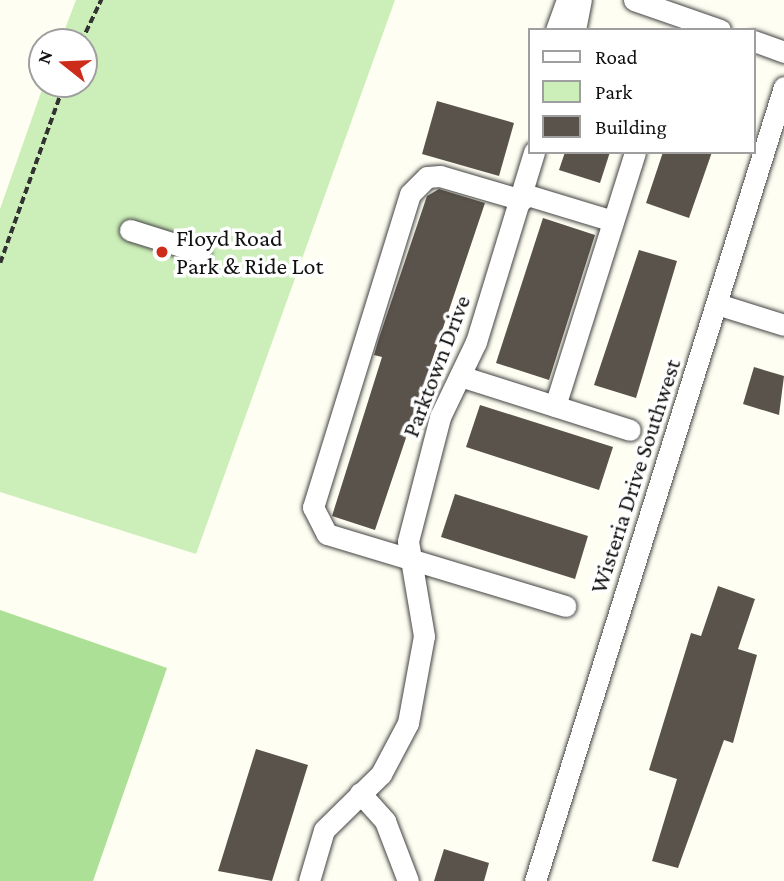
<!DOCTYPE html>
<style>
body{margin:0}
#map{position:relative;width:784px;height:881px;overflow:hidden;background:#fffef2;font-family:"Crimson Pro",serif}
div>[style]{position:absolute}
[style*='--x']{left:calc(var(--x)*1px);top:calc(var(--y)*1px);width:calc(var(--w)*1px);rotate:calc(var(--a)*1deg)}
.green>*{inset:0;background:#cceeb8}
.forest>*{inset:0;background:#ace096}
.building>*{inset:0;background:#5a534b}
.path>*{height:3.5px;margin-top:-1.75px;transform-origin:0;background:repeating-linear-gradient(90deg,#323232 0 7px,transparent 0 10.5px)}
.roads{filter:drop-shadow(0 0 2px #434343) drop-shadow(0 0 2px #434343)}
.minor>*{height:21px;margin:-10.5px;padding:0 10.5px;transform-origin:10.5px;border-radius:10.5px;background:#fff}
.dots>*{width:19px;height:19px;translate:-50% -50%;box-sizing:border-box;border:4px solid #fff;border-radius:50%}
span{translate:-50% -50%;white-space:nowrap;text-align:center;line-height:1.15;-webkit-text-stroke:7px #fff;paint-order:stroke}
.poi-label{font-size:24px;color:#101010}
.left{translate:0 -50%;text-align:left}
.street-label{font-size:24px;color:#101010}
.legend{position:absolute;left:528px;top:28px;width:228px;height:126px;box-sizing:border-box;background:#fff;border:2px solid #9f9f9f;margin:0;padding:9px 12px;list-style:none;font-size:21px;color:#101010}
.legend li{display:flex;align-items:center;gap:14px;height:35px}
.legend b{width:35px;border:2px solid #9f9f9f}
.north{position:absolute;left:28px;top:28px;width:70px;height:70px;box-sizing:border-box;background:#fff;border:2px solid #9f9f9f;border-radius:50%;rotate:288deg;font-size:19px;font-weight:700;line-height:28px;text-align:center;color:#101010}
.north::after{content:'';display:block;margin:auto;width:24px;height:32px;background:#cd2c1b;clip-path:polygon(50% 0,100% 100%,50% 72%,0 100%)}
</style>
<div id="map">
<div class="green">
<div style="clip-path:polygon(76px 0,395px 0,196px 554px,0 492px,0 209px,44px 84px,84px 84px,84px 42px,60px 42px)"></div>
</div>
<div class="forest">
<div style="clip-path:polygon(0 610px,167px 668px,93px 881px,0 881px)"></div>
</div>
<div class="building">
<div style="clip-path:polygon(437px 101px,514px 123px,499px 176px,422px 154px)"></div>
<div style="clip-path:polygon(565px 152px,610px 152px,600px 183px,559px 170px)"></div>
<div style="clip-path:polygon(663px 152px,712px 152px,689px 218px,646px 203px)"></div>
<div style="clip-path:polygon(439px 189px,485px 203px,375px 530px,332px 516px,382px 357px,374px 355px,379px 338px,427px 196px)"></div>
<div style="clip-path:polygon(543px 218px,595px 235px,549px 380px,496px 363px)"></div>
<div style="clip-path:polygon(639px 250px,677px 261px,636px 398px,594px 385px)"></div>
<div style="clip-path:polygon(754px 367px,784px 376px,779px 415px,743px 404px)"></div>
<div style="clip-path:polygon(480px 405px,613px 447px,599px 490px,466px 447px)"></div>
<div style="clip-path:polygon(455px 494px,588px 536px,575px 579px,441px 537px)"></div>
<div style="clip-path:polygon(718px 586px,755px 599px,738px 649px,757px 655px,733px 743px,724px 740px,678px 868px,652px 861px,677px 779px,649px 770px,691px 633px,701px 636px)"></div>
<div style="clip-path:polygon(256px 749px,308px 765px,272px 881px,218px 871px)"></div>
<div style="clip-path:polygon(444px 849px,489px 863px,484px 881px,434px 881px)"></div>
</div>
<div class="path">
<div style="--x:81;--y:42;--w:47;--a:-64.5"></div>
<div style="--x:0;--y:263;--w:190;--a:-70.3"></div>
</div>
<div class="roads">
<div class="minor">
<div style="--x:634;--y:0;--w:91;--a:19.2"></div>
<div style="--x:556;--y:30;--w:32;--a:-70"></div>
<div style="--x:575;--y:30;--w:31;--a:-79"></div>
<div style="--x:754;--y:41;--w:32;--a:20"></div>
<div style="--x:524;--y:194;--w:93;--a:16.9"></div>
<div style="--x:522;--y:200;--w:85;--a:-163.7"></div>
<div style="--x:440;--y:176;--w:13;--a:176"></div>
<div style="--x:427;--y:177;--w:24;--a:135"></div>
<div style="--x:410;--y:194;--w:328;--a:107.2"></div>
<div style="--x:313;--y:507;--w:30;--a:63"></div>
<div style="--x:327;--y:534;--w:249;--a:16.8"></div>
<div style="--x:130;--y:230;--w:73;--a:17.4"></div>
<div style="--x:717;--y:304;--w:70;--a:17.4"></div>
<div style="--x:460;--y:376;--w:178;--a:17.6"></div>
<div style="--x:555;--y:406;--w:266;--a:-72.5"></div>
<div style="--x:360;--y:793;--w:38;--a:48"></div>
<div style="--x:385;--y:821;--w:64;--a:69"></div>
<div style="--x:309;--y:881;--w:53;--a:-73.6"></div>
<div style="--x:324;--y:830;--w:80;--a:-44.5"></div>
<div style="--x:381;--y:774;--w:58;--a:-62.1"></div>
<div style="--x:408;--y:723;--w:88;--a:-79.6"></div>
<div style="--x:424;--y:636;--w:96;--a:-99.6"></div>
<div style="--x:408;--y:541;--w:128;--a:-75.5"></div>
<div style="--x:440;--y:417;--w:83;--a:-64.4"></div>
<div style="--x:476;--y:342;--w:199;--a:-73"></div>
<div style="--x:535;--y:881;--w:832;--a:-72.59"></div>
</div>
</div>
<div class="dots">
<div style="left:162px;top:252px;background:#cd2c1b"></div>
</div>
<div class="poi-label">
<span class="left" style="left:176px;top:252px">Floyd Road<br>Park &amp; Ride Lot</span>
</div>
<div class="street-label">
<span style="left:436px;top:366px;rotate:-69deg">Parktown Drive</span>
<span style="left:635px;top:476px;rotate:-72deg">Wisteria Drive Southwest</span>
</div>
<ul class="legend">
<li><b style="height:9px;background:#fff"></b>Road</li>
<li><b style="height:19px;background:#cceeb8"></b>Park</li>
<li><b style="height:19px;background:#5a534b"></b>Building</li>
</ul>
<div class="north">N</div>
</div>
